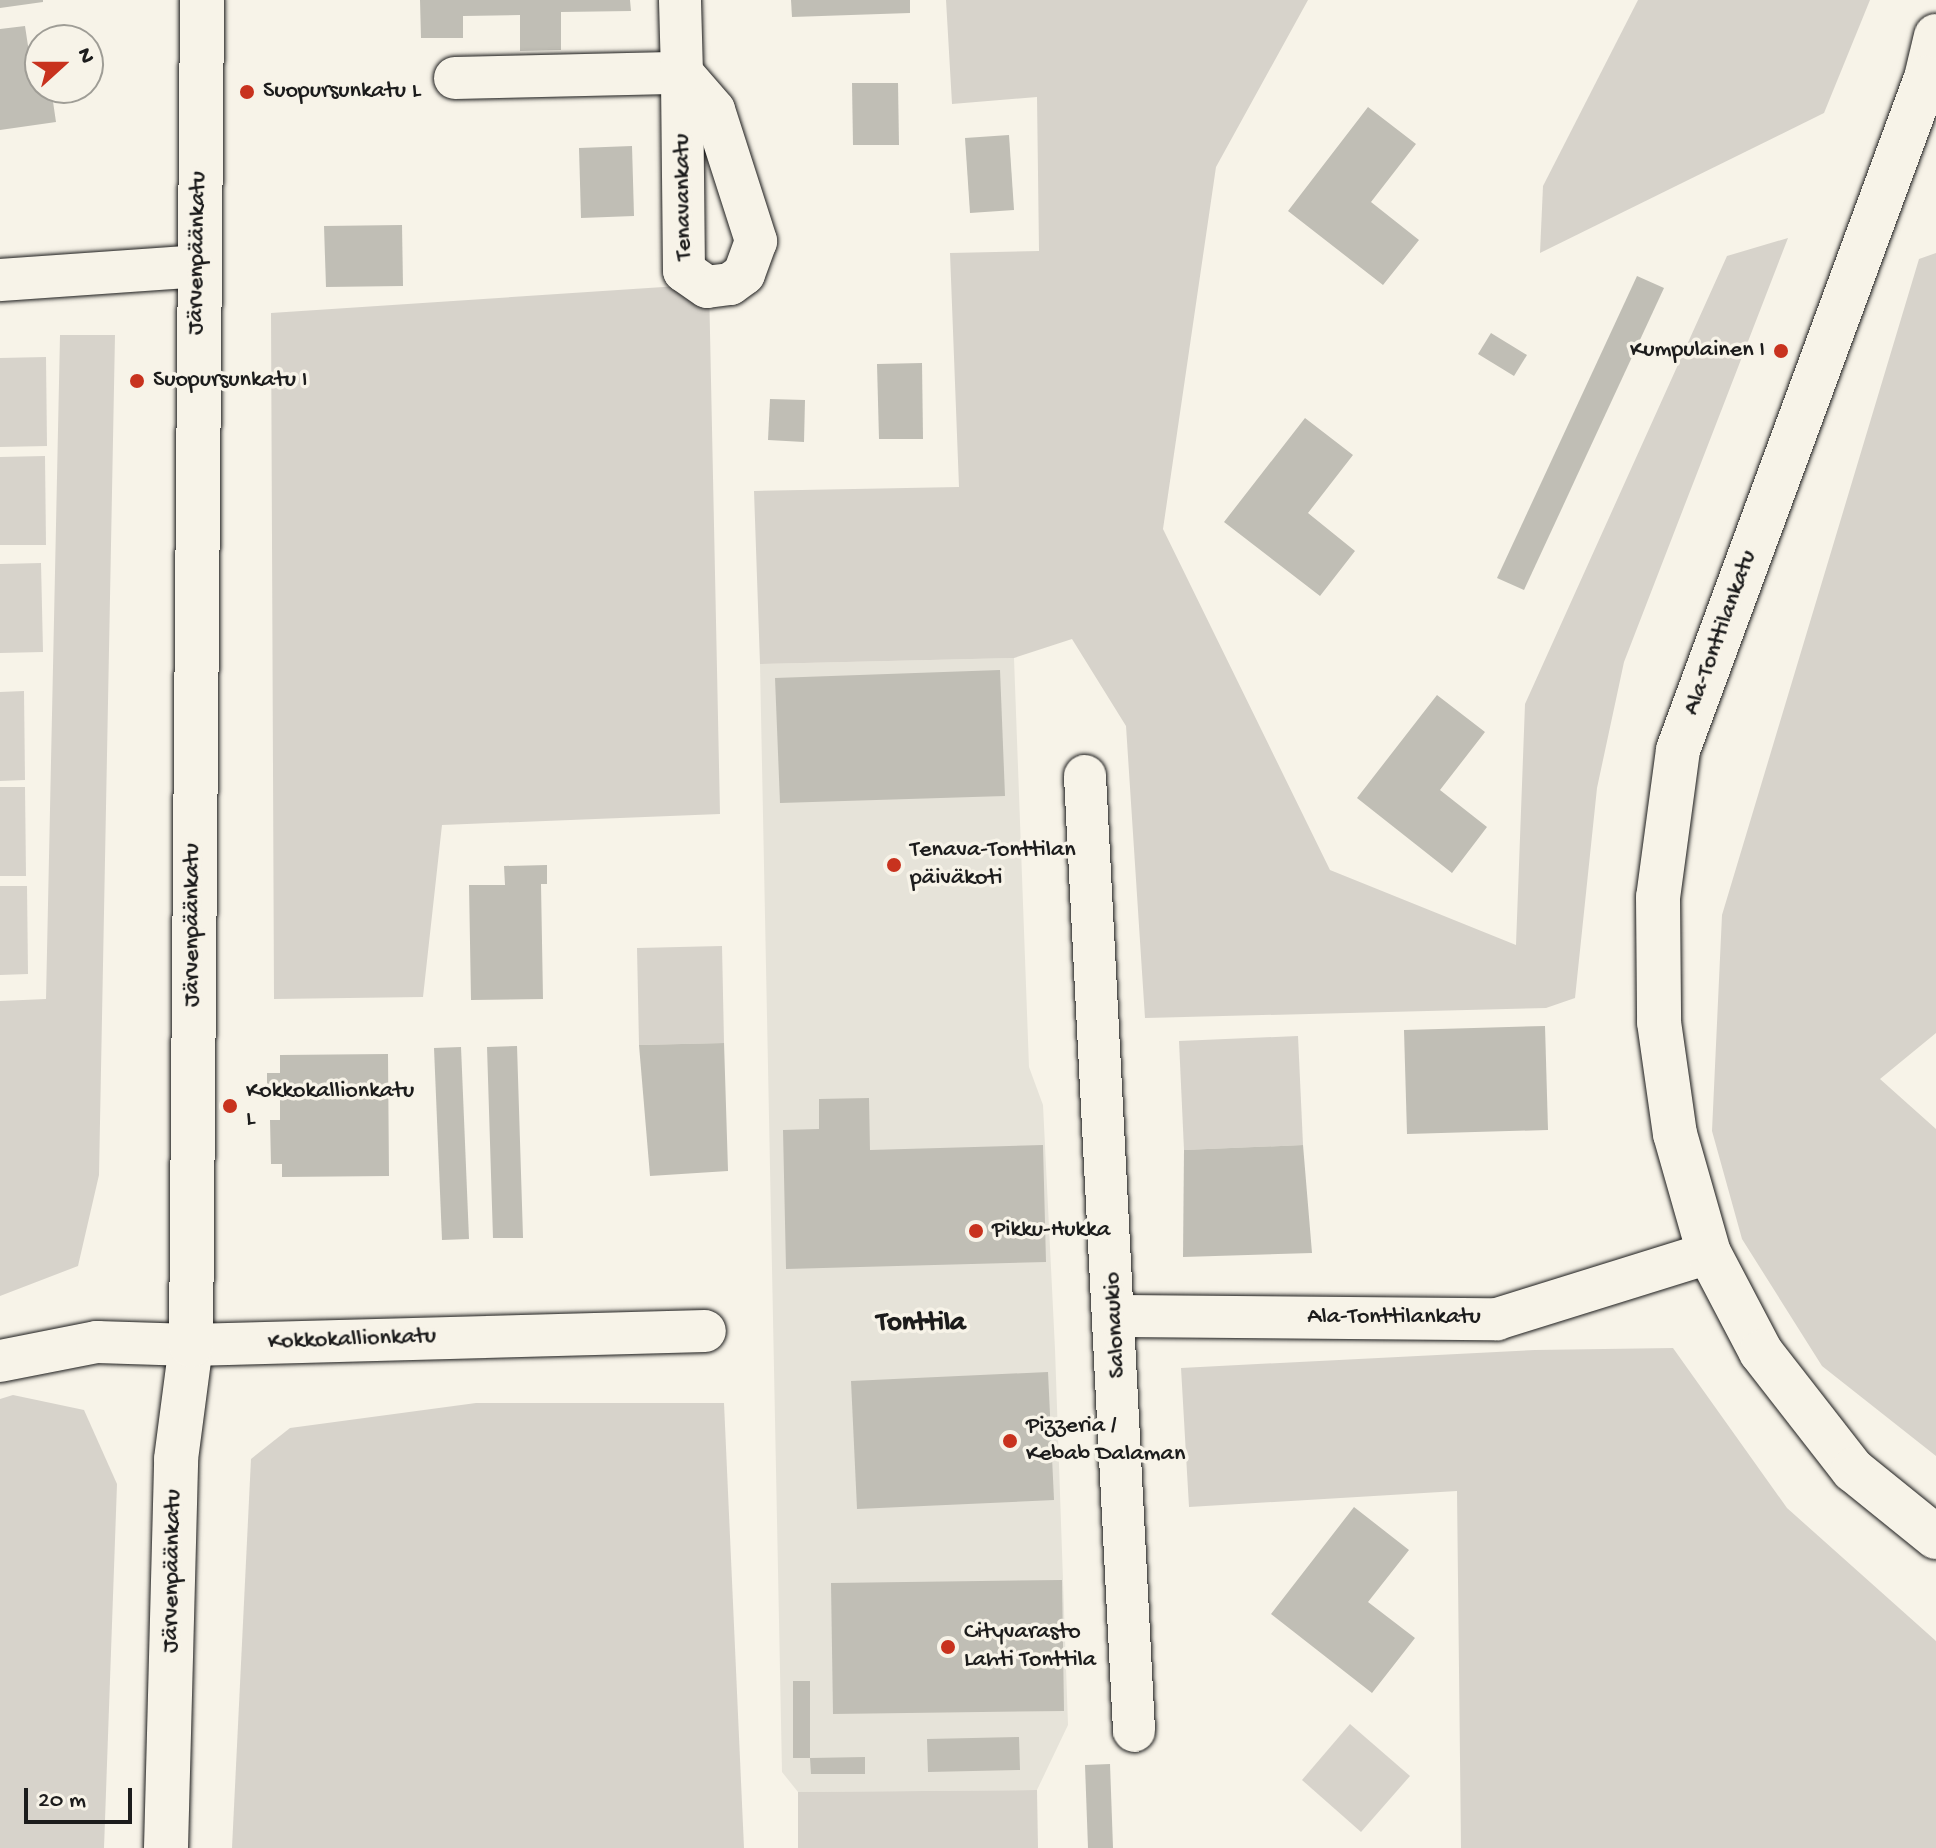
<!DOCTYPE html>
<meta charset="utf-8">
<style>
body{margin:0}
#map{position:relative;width:1936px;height:1848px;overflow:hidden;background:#f7f3e8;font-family:"Gochi Hand",sans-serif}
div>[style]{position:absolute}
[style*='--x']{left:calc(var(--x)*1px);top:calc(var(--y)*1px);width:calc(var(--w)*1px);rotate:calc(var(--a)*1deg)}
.built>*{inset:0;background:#e6e3d9}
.green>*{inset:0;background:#d7d3cb}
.building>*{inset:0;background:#c0beb5}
.roads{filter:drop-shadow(0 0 2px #1c1c1c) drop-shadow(0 0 2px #1c1c1c)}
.minor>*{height:42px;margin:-21px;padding:0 21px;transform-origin:21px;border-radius:21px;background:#f7f3e8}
.tertiary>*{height:44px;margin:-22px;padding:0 22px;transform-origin:22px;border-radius:22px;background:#f7f3e8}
.dots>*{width:22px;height:22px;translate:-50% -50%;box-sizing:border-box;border:4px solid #f7f3e8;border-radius:50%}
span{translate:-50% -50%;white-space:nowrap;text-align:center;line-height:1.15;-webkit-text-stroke:7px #f7f3e8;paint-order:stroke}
.poi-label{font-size:24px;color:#1c1c1c}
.left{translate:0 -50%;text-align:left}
.right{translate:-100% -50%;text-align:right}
.street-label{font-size:24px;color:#1c1c1c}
.quarter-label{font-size:28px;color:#1c1c1c;font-weight:700}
.north{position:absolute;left:24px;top:24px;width:80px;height:80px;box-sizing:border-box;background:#f7f3e8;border:2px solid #9f9d96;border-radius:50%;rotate:69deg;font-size:22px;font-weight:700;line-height:32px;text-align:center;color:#1c1c1c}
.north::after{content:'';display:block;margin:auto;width:28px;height:36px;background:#c8321e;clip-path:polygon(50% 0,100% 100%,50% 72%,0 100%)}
.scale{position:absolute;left:24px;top:1788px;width:108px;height:36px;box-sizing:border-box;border:4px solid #1c1c1c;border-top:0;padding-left:10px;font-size:24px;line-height:28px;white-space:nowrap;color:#1c1c1c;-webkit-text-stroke:6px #f7f3e8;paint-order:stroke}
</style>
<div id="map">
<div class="built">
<div style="clip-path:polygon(1014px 658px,1029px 1067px,1043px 1105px,1055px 1349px,1068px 1725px,1037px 1790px,798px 1792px,782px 1772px,760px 664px)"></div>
</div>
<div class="green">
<div style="clip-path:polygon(946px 0,1308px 0,1216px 167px,1163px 529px,1330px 870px,1516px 945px,1525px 704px,1727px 256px,1788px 238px,1624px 662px,1597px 788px,1575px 998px,1546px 1008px,1145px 1018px,1126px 726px,1072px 639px,1014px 658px,760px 664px,754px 491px,959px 487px,950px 253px,1039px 251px,1037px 97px,952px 104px)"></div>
<div style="clip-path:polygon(1638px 0,1870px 0,1824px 113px,1540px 253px,1543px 186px)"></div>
<div style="clip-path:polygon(1936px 253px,1936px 1033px,1880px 1079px,1936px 1129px,1936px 1456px,1822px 1366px,1742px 1239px,1712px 1131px,1722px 915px,1919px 259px)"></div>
<div style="clip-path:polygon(709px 284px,720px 814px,442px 825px,423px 997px,274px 999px,271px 313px)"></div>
<div style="clip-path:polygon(60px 335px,115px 335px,99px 1175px,78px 1266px,0 1296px,0 1001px,46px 999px)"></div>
<div style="clip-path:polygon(46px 357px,47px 446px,0 447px,0 358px)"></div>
<div style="clip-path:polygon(45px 456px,46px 545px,0 545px,0 457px)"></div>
<div style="clip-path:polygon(41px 563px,43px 652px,0 653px,0 564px)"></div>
<div style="clip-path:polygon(24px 691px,25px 780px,0 781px,0 692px)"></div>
<div style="clip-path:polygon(0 787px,25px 787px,26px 876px,0 876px)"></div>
<div style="clip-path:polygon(0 886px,27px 886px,28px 974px,0 975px)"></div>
<div style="clip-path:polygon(722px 946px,724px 1043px,639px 1045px,637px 948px)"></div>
<div style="clip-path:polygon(1298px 1036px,1303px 1145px,1184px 1150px,1179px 1041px)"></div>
<div style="clip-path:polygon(1673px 1348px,1787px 1508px,1936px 1641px,1936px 1848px,1461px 1848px,1457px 1491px,1189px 1507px,1181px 1368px,1535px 1350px)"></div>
<div style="clip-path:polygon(13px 1395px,84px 1410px,117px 1484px,104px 1848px,0 1848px,0 1399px)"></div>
<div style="clip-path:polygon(476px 1403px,724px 1403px,744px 1848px,232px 1848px,251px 1459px,290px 1428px)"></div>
<div style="clip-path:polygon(1350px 1724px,1410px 1776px,1361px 1832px,1302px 1780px)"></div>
<div style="clip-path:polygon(1037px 1790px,1038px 1848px,798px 1848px,798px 1792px)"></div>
</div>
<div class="building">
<div style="clip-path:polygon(0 0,43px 0,43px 2px,0 8px)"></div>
<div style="clip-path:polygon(420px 0,630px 0,631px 11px,561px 12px,561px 50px,520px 51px,520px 15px,463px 16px,463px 38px,421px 38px)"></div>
<div style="clip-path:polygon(791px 0,910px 0,910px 13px,792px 17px)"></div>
<div style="clip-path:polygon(25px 26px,32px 72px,40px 70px,40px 88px,51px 88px,56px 122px,0 130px,0 29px)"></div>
<div style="clip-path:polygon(852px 83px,898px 83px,899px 145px,853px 145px)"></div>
<div style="clip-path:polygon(1368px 107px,1416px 144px,1371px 202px,1419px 240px,1383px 285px,1288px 211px)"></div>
<div style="clip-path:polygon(1009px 135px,1014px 210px,970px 213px,965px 138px)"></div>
<div style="clip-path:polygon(632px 146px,634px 216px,581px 218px,579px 148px)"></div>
<div style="clip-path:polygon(402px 225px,403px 286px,326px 287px,324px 226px)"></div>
<div style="clip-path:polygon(1637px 276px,1664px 288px,1524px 590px,1497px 578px)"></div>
<div style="clip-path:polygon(1491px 333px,1527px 355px,1514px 376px,1478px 354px)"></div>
<div style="clip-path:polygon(922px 363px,923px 439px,879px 439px,877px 364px)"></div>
<div style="clip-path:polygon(770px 399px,805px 400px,804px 442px,768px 440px)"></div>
<div style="clip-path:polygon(1305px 418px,1353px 455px,1308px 513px,1355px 551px,1320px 596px,1224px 522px)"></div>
<div style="clip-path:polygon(1000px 670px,1005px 796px,780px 803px,775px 678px)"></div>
<div style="clip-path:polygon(1437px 695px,1485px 732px,1440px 790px,1487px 827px,1452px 873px,1357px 798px)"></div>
<div style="clip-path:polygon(547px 865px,547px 884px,541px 884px,543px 999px,471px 1000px,469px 885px,505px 885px,504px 866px)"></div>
<div style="clip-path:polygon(1545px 1026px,1548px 1130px,1407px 1134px,1404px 1030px)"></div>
<div style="clip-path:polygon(724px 1043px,728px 1171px,650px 1176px,639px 1045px)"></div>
<div style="clip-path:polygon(517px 1046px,523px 1238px,493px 1238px,487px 1047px)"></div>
<div style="clip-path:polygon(461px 1047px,469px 1239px,442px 1240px,434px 1048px)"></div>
<div style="clip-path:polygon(388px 1054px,389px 1176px,282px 1177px,282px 1164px,271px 1164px,270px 1120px,280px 1120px,280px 1097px,267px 1097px,267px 1073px,280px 1073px,280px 1055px)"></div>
<div style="clip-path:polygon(869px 1098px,870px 1150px,1043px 1145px,1046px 1262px,786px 1269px,783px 1130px,819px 1129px,819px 1099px)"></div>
<div style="clip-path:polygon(1303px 1145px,1312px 1253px,1183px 1257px,1184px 1150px)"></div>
<div style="clip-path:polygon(1048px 1372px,1054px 1500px,857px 1509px,851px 1381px)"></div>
<div style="clip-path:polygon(1354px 1507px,1409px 1550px,1368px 1602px,1415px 1638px,1372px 1693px,1271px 1614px)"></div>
<div style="clip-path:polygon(1062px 1580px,1064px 1711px,833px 1714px,831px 1583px)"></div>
<div style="clip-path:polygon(793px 1681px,810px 1681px,810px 1758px,793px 1758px)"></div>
<div style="clip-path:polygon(1019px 1737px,1020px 1770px,928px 1772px,927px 1739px)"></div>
<div style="clip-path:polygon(865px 1757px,865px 1774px,811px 1774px,810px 1758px)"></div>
<div style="clip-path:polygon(1110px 1764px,1113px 1848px,1088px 1848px,1085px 1765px)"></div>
</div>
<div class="roads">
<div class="minor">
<div style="--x:455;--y:78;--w:227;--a:-1.3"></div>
<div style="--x:682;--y:73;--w:49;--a:49.1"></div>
<div style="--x:714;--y:110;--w:138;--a:72.2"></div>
<div style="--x:756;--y:241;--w:35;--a:110"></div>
<div style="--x:744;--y:274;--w:17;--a:144"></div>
<div style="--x:730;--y:284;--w:23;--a:173"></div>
<div style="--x:707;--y:287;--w:28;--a:-145"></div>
<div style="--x:684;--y:271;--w:198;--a:-90.6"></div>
<div style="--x:682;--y:73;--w:73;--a:-91.6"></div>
<div style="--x:0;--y:280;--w:198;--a:-4"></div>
<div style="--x:1085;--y:776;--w:956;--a:87.06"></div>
<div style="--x:1116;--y:1316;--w:381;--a:0.5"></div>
<div style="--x:1497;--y:1319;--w:222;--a:-17.3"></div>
<div style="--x:0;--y:1361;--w:99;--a:-11.1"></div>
<div style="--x:97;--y:1342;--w:94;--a:1.8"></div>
<div style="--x:191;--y:1345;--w:514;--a:-1.56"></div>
</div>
<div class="tertiary">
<div style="--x:1936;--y:36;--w:43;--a:103.4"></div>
<div style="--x:1926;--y:78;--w:716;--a:110.26"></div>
<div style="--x:1678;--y:750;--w:148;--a:97.7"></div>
<div style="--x:1658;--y:897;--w:125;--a:89.5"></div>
<div style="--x:1659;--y:1022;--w:113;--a:81.9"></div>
<div style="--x:1675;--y:1134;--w:124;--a:74.1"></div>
<div style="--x:1709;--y:1253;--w:112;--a:62.3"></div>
<div style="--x:1761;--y:1352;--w:150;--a:52.1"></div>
<div style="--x:1853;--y:1470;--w:107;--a:38.9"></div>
<div style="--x:166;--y:1848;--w:389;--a:-88.5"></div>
<div style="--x:176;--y:1459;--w:115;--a:-82.5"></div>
<div style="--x:191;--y:1345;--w:1345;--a:-89.53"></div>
</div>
</div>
<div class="dots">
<div style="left:247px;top:92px;background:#c8321e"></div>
<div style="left:1781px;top:351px;background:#c8321e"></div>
<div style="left:137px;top:381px;background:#c8321e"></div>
<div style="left:894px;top:865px;background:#c8321e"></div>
<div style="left:230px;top:1106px;background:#c8321e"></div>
<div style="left:976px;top:1231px;background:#c8321e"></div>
<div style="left:1010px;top:1441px;background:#c8321e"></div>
<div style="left:948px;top:1647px;background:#c8321e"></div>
</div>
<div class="poi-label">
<span class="left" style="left:263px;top:92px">Suopursunkatu L</span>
<span class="right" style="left:1765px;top:351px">Kumpulainen I</span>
<span class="left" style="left:153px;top:381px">Suopursunkatu I</span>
<span class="left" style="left:910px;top:865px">Tenava-Tonttilan<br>päiväkoti</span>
<span class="left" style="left:246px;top:1106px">Kokkokallionkatu<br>L</span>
<span class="left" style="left:992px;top:1231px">Pikku-Hukka</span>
<span class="left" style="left:1026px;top:1441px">Pizzeria /<br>Kebab Dalaman</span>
<span class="left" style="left:964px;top:1647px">Cityvarasto<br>Lahti Tonttila</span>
</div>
<div class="street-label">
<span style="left:684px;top:197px;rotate:-91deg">Tenavankatu</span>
<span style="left:198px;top:253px;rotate:-89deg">Järvenpäänkatu</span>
<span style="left:1721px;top:633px;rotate:-70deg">Ala-Tonttilankatu</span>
<span style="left:193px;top:925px;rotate:-90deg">Järvenpäänkatu</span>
<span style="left:1394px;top:1318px">Ala-Tonttilankatu</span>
<span style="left:1116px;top:1325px;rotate:-93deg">Salonaukio</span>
<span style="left:352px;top:1340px;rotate:-2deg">Kokkokallionkatu</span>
<span style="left:173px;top:1571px;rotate:-89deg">Järvenpäänkatu</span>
</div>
<div class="quarter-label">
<span style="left:921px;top:1324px">Tonttila</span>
</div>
<div class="north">N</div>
<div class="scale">20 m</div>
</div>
